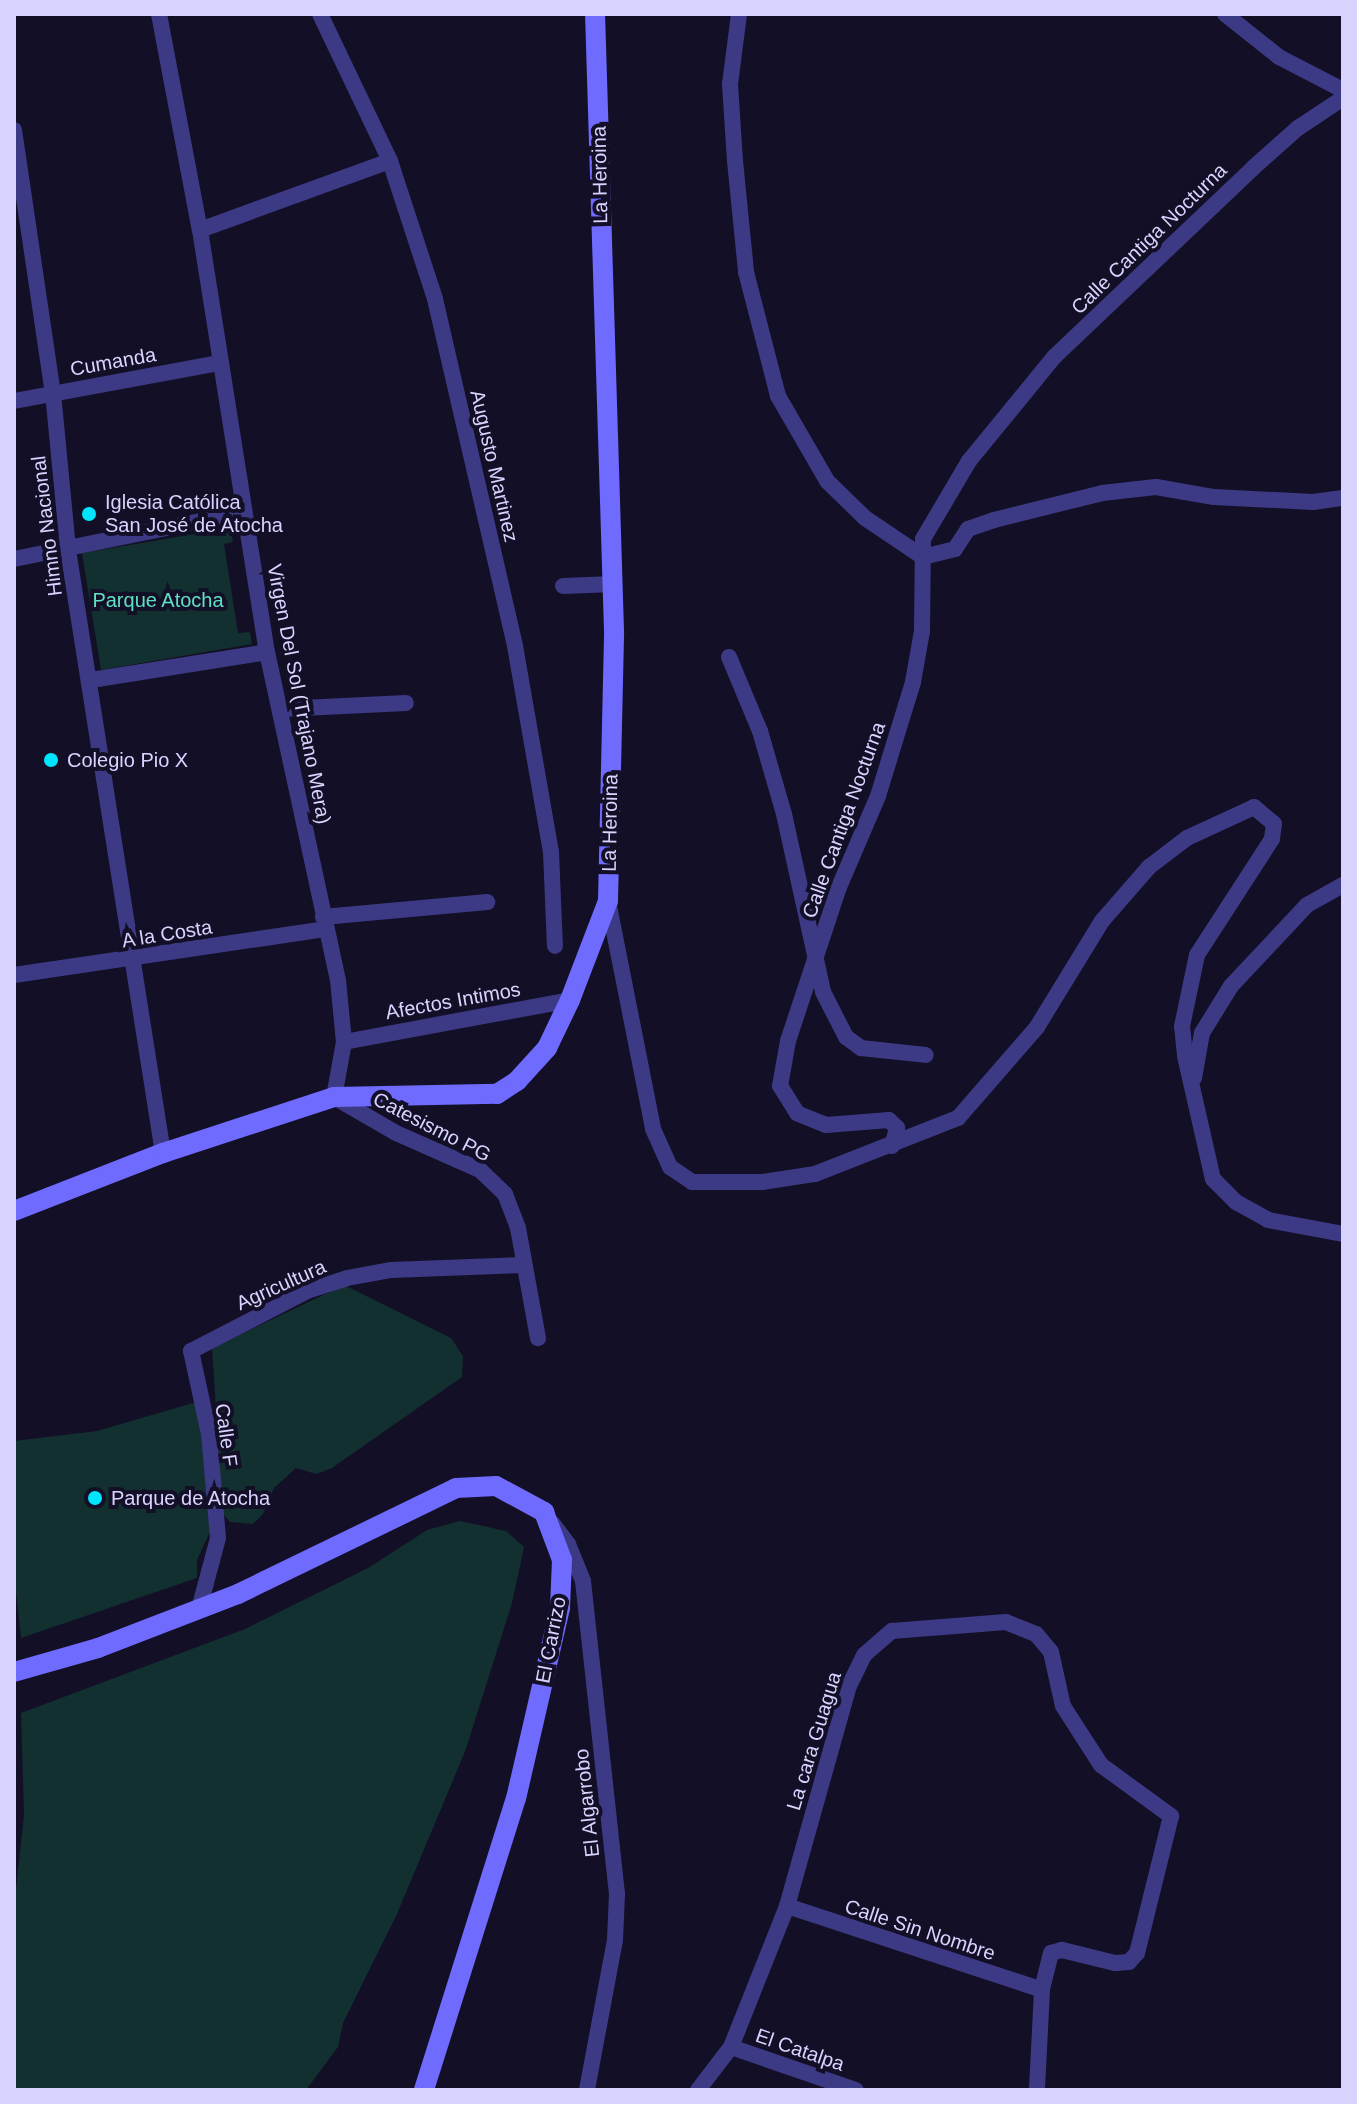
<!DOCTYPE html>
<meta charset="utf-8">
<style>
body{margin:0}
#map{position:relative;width:1357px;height:2104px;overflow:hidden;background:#130f26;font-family:Helvetica,sans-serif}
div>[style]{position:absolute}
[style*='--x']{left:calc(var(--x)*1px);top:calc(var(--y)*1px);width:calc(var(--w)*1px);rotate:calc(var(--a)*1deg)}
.green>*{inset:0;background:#12302f}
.street>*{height:16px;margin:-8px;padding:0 8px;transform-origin:8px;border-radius:8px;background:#3d3a85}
.secondary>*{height:20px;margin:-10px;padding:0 10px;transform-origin:10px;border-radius:10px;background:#6f6bff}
.dots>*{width:22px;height:22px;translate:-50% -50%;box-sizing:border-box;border:4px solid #130f26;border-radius:50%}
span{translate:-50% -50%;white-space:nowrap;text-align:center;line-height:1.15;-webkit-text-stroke:8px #130f26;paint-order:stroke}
.street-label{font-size:20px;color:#d9d4ff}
.poi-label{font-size:20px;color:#d9d4ff}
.left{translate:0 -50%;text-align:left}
.park-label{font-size:20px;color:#5fe0c0}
.frame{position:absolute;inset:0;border:16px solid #d9d4ff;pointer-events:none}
</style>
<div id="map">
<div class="green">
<div style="clip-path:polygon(230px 528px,233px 542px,224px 544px,238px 633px,250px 632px,252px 644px,101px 670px,82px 553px)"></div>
<div style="clip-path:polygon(344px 1285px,451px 1338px,463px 1356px,462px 1377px,332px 1468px,316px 1474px,296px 1468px,274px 1488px,263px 1514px,253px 1524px,230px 1522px,223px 1514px,212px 1348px)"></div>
<div style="clip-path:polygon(200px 1401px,210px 1532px,197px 1560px,197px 1578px,21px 1638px,14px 1575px,14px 1441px,97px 1431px)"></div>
<div style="clip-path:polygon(460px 1521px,506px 1531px,524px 1547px,512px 1603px,466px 1749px,397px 1914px,343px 2023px,338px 2047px,306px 2090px,14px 2090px,14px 1908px,24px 1815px,21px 1713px,245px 1629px,368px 1568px,427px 1530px)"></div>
</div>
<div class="street">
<div style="--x:159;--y:14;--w:220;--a:79.3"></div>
<div style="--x:200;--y:230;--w:427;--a:81"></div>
<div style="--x:267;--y:652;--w:336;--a:77.8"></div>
<div style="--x:338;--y:980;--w:62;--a:84.5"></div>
<div style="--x:344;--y:1042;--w:56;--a:100.3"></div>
<div style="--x:334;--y:1097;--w:72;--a:30.1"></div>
<div style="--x:396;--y:1133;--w:92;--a:23.8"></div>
<div style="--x:480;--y:1170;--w:35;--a:44"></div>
<div style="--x:505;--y:1194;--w:36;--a:69"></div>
<div style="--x:518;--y:1228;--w:112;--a:79.7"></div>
<div style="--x:320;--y:14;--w:163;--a:64.5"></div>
<div style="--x:390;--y:161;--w:145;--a:71.9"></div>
<div style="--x:435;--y:299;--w:356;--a:77"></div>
<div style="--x:515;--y:646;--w:209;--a:80.1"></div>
<div style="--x:551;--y:852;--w:94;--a:87.6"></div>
<div style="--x:739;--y:14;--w:71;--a:97.3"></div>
<div style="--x:730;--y:84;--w:77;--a:86.3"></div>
<div style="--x:735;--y:161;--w:112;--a:84.3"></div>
<div style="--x:746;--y:272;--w:128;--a:75.5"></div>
<div style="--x:778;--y:396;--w:98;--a:60"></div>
<div style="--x:827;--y:481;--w:53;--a:44.2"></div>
<div style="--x:865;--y:518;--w:70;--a:33.9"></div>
<div style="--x:923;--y:557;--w:33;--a:-14"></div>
<div style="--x:955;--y:549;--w:24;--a:-57"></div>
<div style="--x:968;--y:529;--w:28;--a:-19"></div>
<div style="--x:994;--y:520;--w:111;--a:-14"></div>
<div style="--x:1102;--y:493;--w:54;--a:-6.3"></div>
<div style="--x:1156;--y:487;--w:59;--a:9.8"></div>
<div style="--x:1214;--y:497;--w:99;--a:2.9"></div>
<div style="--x:1313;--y:502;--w:30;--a:-8"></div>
<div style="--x:1225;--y:14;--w:69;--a:38.5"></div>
<div style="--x:1279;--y:57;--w:72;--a:27.3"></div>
<div style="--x:14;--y:130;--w:266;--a:81.6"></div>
<div style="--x:53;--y:393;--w:158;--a:84.5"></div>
<div style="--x:68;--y:550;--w:610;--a:81.05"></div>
<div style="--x:200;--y:230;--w:202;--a:-20"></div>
<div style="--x:14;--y:401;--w:209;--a:-10.5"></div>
<div style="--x:14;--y:559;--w:235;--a:-11.5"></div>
<div style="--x:563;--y:586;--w:51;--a:-2.2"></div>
<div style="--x:729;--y:657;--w:80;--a:67.3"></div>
<div style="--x:760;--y:731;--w:86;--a:73.9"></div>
<div style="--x:784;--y:814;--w:182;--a:77.6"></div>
<div style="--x:823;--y:992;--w:51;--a:62.9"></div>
<div style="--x:846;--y:1037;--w:19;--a:36"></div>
<div style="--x:861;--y:1048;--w:65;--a:6.1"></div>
<div style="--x:91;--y:680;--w:178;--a:-9"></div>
<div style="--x:282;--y:709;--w:124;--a:-2.8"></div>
<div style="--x:608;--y:901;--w:232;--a:78.8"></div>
<div style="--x:653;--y:1129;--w:42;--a:65.9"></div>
<div style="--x:670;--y:1167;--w:27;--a:34"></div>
<div style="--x:692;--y:1182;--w:70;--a:0"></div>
<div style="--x:762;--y:1182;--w:54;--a:-8.6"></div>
<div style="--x:815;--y:1174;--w:154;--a:-21.4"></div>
<div style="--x:958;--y:1118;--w:121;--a:-49"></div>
<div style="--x:1037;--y:1027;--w:124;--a:-58.5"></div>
<div style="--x:1102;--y:921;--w:72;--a:-49"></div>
<div style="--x:1149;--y:867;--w:48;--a:-37.3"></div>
<div style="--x:1187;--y:838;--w:74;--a:-24.8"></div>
<div style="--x:1254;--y:807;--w:26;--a:40"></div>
<div style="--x:1274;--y:824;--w:15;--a:98"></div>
<div style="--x:1272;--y:839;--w:138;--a:122.9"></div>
<div style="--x:1197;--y:955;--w:73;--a:101.9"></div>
<div style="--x:1182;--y:1026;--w:30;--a:84"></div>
<div style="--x:1185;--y:1056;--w:126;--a:77.2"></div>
<div style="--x:1213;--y:1179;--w:33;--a:45"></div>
<div style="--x:1236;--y:1202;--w:37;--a:29"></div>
<div style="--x:1268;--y:1220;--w:76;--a:10.6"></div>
<div style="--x:323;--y:917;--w:165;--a:-5.2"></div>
<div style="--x:14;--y:975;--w:314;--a:-8.4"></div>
<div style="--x:344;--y:1042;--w:230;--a:-10.5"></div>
<div style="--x:1194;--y:1078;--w:46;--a:-79.9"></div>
<div style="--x:1202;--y:1033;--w:55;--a:-58.3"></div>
<div style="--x:1231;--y:986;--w:111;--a:-46.8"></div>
<div style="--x:1307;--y:905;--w:41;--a:-29.1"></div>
<div style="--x:892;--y:1146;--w:19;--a:-74"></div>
<div style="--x:897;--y:1128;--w:11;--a:-135"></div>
<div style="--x:889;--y:1120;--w:63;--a:175.5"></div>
<div style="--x:826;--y:1125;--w:31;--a:-158"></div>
<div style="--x:797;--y:1113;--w:32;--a:-122"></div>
<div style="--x:780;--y:1086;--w:46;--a:-79.9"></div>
<div style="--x:788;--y:1041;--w:162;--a:-71.7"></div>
<div style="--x:839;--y:887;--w:99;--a:-66.8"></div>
<div style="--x:878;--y:796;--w:119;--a:-72.9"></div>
<div style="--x:913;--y:682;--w:52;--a:-80"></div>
<div style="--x:922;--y:631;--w:92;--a:-89.4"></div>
<div style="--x:923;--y:539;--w:91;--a:-59.5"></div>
<div style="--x:969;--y:461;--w:134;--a:-50.7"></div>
<div style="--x:1054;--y:357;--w:276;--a:-43.5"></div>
<div style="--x:1254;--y:167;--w:59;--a:-41.6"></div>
<div style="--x:1298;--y:128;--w:54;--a:-33.7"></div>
<div style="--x:553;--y:1524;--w:25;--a:53"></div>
<div style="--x:568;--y:1544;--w:40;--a:68"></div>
<div style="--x:583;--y:1581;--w:315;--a:83.8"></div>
<div style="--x:617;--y:1894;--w:46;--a:92.5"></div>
<div style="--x:615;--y:1940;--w:153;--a:100.6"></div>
<div style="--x:199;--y:1609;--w:73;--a:-75"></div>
<div style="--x:218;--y:1538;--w:104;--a:-94.9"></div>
<div style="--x:209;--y:1434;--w:85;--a:-102.2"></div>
<div style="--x:191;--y:1351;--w:131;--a:-27.3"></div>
<div style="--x:307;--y:1291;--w:42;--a:-18"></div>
<div style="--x:347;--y:1278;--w:45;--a:-10.3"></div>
<div style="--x:391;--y:1270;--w:133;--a:-2.2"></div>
<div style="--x:787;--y:1906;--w:268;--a:18.2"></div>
<div style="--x:731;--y:2047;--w:132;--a:19"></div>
<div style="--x:698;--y:2090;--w:54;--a:-52.5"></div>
<div style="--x:731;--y:2047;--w:152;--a:-68.3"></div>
<div style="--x:787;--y:1906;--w:229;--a:-74.3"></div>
<div style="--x:849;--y:1686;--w:34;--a:-64"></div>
<div style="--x:864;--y:1655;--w:37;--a:-41"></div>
<div style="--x:892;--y:1631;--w:114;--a:-4.5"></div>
<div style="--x:1006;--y:1622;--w:32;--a:22"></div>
<div style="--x:1036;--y:1634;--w:23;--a:50"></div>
<div style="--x:1051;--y:1652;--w:55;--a:77.5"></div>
<div style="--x:1063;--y:1706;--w:70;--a:57.2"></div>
<div style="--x:1101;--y:1765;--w:87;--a:36.1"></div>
<div style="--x:1171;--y:1816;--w:141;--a:103.9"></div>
<div style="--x:1137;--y:1953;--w:12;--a:132"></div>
<div style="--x:1129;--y:1962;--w:14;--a:176"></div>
<div style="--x:1115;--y:1963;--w:55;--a:-166.2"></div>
<div style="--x:1062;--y:1950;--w:11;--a:165"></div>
<div style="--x:1051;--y:1953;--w:38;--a:104"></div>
<div style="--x:1042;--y:1990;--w:100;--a:92.9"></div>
</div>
<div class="secondary">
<div style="--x:14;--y:1211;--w:160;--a:-21.3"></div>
<div style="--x:163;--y:1153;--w:180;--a:-18.1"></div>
<div style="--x:334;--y:1097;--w:163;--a:-1.1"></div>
<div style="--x:497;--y:1094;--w:24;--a:-33"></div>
<div style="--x:517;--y:1081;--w:45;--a:-47.7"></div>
<div style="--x:547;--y:1048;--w:53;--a:-64.4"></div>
<div style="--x:570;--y:1000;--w:106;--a:-69"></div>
<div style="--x:608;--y:901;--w:270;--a:-88.7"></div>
<div style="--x:614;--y:631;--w:617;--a:-91.76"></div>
<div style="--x:14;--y:1672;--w:87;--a:-15.9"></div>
<div style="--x:98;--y:1648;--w:150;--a:-21.1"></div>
<div style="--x:238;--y:1594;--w:242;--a:-25.9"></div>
<div style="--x:456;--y:1488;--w:40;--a:-2.9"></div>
<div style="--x:496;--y:1486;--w:55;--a:28.4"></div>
<div style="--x:544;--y:1512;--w:51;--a:69.4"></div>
<div style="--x:562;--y:1560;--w:48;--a:92.4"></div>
<div style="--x:560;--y:1608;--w:195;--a:103"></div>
<div style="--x:516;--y:1798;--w:306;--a:107.5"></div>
</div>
<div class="dots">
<div style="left:89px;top:514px;background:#00e5ff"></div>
<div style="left:51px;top:760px;background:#00e5ff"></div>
<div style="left:95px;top:1498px;background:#00e5ff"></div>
</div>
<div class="street-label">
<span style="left:600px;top:175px;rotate:-91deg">La Heroina</span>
<span style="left:1149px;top:239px;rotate:-44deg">Calle Cantiga Nocturna</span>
<span style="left:113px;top:362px;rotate:-10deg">Cumanda</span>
<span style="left:494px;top:466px;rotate:77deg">Augusto Martinez</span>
<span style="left:47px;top:526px;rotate:-97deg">Himno Nacional</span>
<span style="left:299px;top:694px;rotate:79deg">Virgen Del Sol (Trajano Mera)</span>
<span style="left:844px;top:820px;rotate:-70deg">Calle Cantiga Nocturna</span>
<span style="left:610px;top:823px;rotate:-89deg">La Heroina</span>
<span style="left:167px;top:934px;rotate:-9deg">A la Costa</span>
<span style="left:453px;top:1001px;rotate:-10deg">Afectos Intimos</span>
<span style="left:432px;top:1127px;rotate:27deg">Catesismo PG</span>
<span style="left:281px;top:1285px;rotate:-24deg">Agricultura</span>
<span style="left:226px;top:1435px;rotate:82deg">Calle F</span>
<span style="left:551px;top:1640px;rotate:-79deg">El Carrizo</span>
<span style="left:814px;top:1741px;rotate:-73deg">La cara Guagua</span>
<span style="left:587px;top:1803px;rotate:-96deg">El Algarrobo</span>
<span style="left:920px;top:1930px;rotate:18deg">Calle Sin Nombre</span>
<span style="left:800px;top:2050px;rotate:19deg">El Catalpa</span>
</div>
<div class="poi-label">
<span class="left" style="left:105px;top:514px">Iglesia Católica<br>San José de Atocha</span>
<span class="left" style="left:67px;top:760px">Colegio Pio X</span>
<span class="left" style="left:111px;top:1498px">Parque de Atocha</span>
</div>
<div class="park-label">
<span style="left:158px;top:600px">Parque Atocha</span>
</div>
<div class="frame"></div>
</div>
